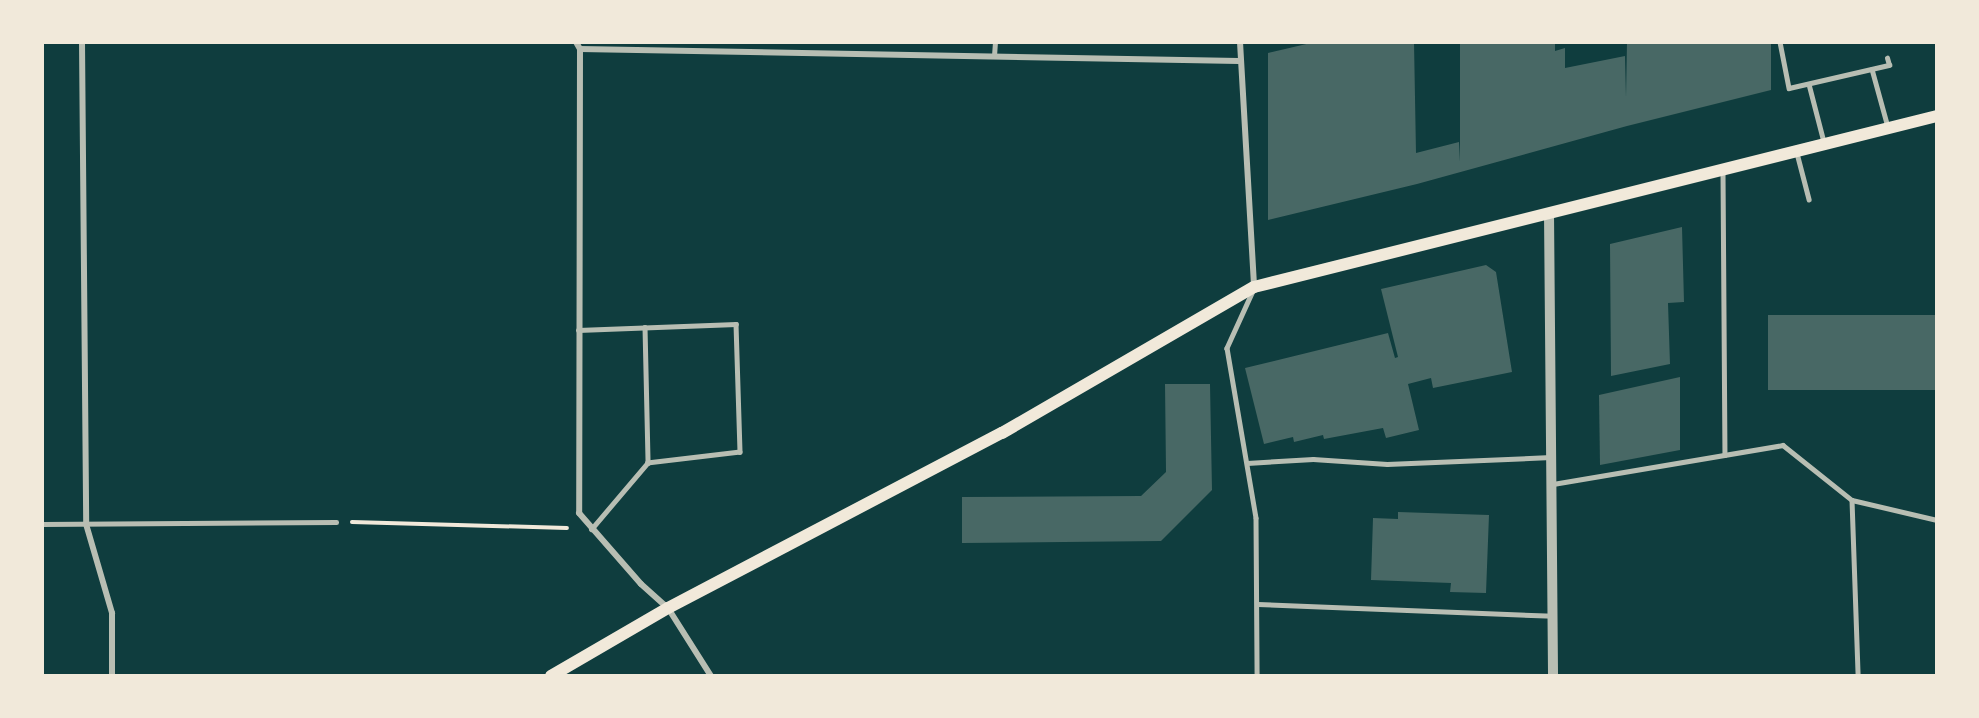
<!DOCTYPE html>
<style>
body{margin:0}
#map{position:relative;width:1979px;height:718px;overflow:hidden;background:#0f3d3e;font-family:"Exo 2",sans-serif}
div>[style]{position:absolute}
[style*='--x']{left:calc(var(--x)*1px);top:calc(var(--y)*1px);width:calc(var(--w)*1px);rotate:calc(var(--a)*1deg)}
.building>*{inset:0;background:#486865}
.path>*{height:4px;margin:-2px;padding:0 2px;transform-origin:2px;border-radius:2px;background:#f1e9da}
.service>*{height:4.5px;margin:-2.25px;padding:0 2.25px;transform-origin:2.25px;border-radius:2.25px;background:#b8beb3}
.minor>*{height:6px;margin:-3px;padding:0 3px;transform-origin:3px;border-radius:3px;background:#b8beb3}
.tertiary>*{height:10px;margin:-5px;padding:0 5px;transform-origin:5px;border-radius:5px;background:#b8beb3}
.secondary>*{height:12px;margin:-6px;padding:0 6px;transform-origin:6px;border-radius:6px;background:#f1e9da}
span{translate:-50% -50%;white-space:nowrap;text-align:center;line-height:1.15;-webkit-text-stroke:4.5px #f1e9da;paint-order:stroke}
.frame{position:absolute;inset:0;border:44px solid #f1e9da;pointer-events:none}
</style>
<div id="map">
<div class="building">
<div style="clip-path:polygon(1315px 42px,1414px 42px,1416px 153px,1459px 142px,1460px 162px,1460px 42px,1555px 42px,1555px 51px,1565px 48px,1565px 68px,1625px 56px,1626px 97px,1627px 42px,1771px 42px,1771px 90px,1627px 126px,1417px 184px,1268px 220px,1268px 53px)"></div>
<div style="clip-path:polygon(1682px 227px,1684px 302px,1668px 303px,1670px 364px,1611px 376px,1610px 244px)"></div>
<div style="clip-path:polygon(1486px 265px,1496px 272px,1512px 372px,1433px 388px,1431px 378px,1408px 384px,1419px 430px,1386px 438px,1383px 428px,1324px 439px,1323px 435px,1294px 442px,1293px 437px,1264px 444px,1245px 368px,1388px 333px,1395px 358px,1398px 357px,1381px 289px)"></div>
<div style="clip-path:polygon(1768px 315px,1937px 315px,1937px 390px,1768px 390px)"></div>
<div style="clip-path:polygon(1680px 377px,1680px 450px,1600px 465px,1599px 395px)"></div>
<div style="clip-path:polygon(1165px 384px,1210px 384px,1212px 490px,1161px 541px,962px 543px,962px 497px,1141px 496px,1166px 472px)"></div>
<div style="clip-path:polygon(1398px 512px,1489px 515px,1486px 593px,1450px 592px,1451px 583px,1371px 580px,1373px 518px,1398px 519px)"></div>
</div>
<div class="path">
<div style="--x:352;--y:522;--w:215;--a:1.6"></div>
</div>
<div class="service">
<div style="--x:1780;--y:42;--w:47;--a:78.9"></div>
<div style="--x:1789;--y:88;--w:103;--a:-13"></div>
<div style="--x:1889;--y:65;--w:7;--a:-106"></div>
<div style="--x:994;--y:56;--w:14;--a:-86"></div>
<div style="--x:1872;--y:69;--w:60;--a:74.6"></div>
<div style="--x:1809;--y:84;--w:60;--a:75.5"></div>
<div style="--x:1797;--y:153;--w:48;--a:75.4"></div>
<div style="--x:1723;--y:172;--w:283;--a:89.6"></div>
<div style="--x:1253;--y:291;--w:63;--a:114.5"></div>
<div style="--x:1227;--y:348;--w:172;--a:80.3"></div>
<div style="--x:1256;--y:518;--w:158;--a:89.6"></div>
<div style="--x:645;--y:327;--w:136;--a:88.7"></div>
<div style="--x:578;--y:330;--w:158;--a:-2.2"></div>
<div style="--x:736;--y:324;--w:128;--a:88.2"></div>
<div style="--x:740;--y:452;--w:93;--a:173.2"></div>
<div style="--x:648;--y:463;--w:87;--a:130.3"></div>
<div style="--x:1247;--y:463;--w:66;--a:-3.5"></div>
<div style="--x:1313;--y:459;--w:74;--a:3.9"></div>
<div style="--x:1387;--y:464;--w:164;--a:-2.4"></div>
<div style="--x:1553;--y:484;--w:233;--a:-9.6"></div>
<div style="--x:1783;--y:445;--w:88;--a:38.6"></div>
<div style="--x:1852;--y:500;--w:87;--a:13.2"></div>
<div style="--x:1852;--y:500;--w:176;--a:88"></div>
<div style="--x:42;--y:524;--w:294;--a:-0.4"></div>
<div style="--x:1258;--y:604;--w:295;--a:2.3"></div>
</div>
<div class="minor">
<div style="--x:82;--y:42;--w:482;--a:89.5"></div>
<div style="--x:86;--y:524;--w:93;--a:73.7"></div>
<div style="--x:112;--y:613;--w:63;--a:90"></div>
<div style="--x:576;--y:42;--w:8;--a:60"></div>
<div style="--x:580;--y:49;--w:464;--a:90.1"></div>
<div style="--x:579;--y:513;--w:94;--a:48.9"></div>
<div style="--x:641;--y:584;--w:36;--a:42"></div>
<div style="--x:668;--y:608;--w:80;--a:57.7"></div>
<div style="--x:1240;--y:42;--w:245;--a:86.7"></div>
<div style="--x:580;--y:49;--w:659;--a:1.04"></div>
</div>
<div class="tertiary">
<div style="--x:1549;--y:213;--w:463;--a:89.5"></div>
</div>
<div class="secondary">
<div style="--x:551;--y:676;--w:135;--a:-30.2"></div>
<div style="--x:668;--y:608;--w:377;--a:-27.7"></div>
<div style="--x:1002;--y:433;--w:291;--a:-30.1"></div>
<div style="--x:1254;--y:287;--w:704;--a:-14.06"></div>
</div>
<div class="frame"></div>
</div>
